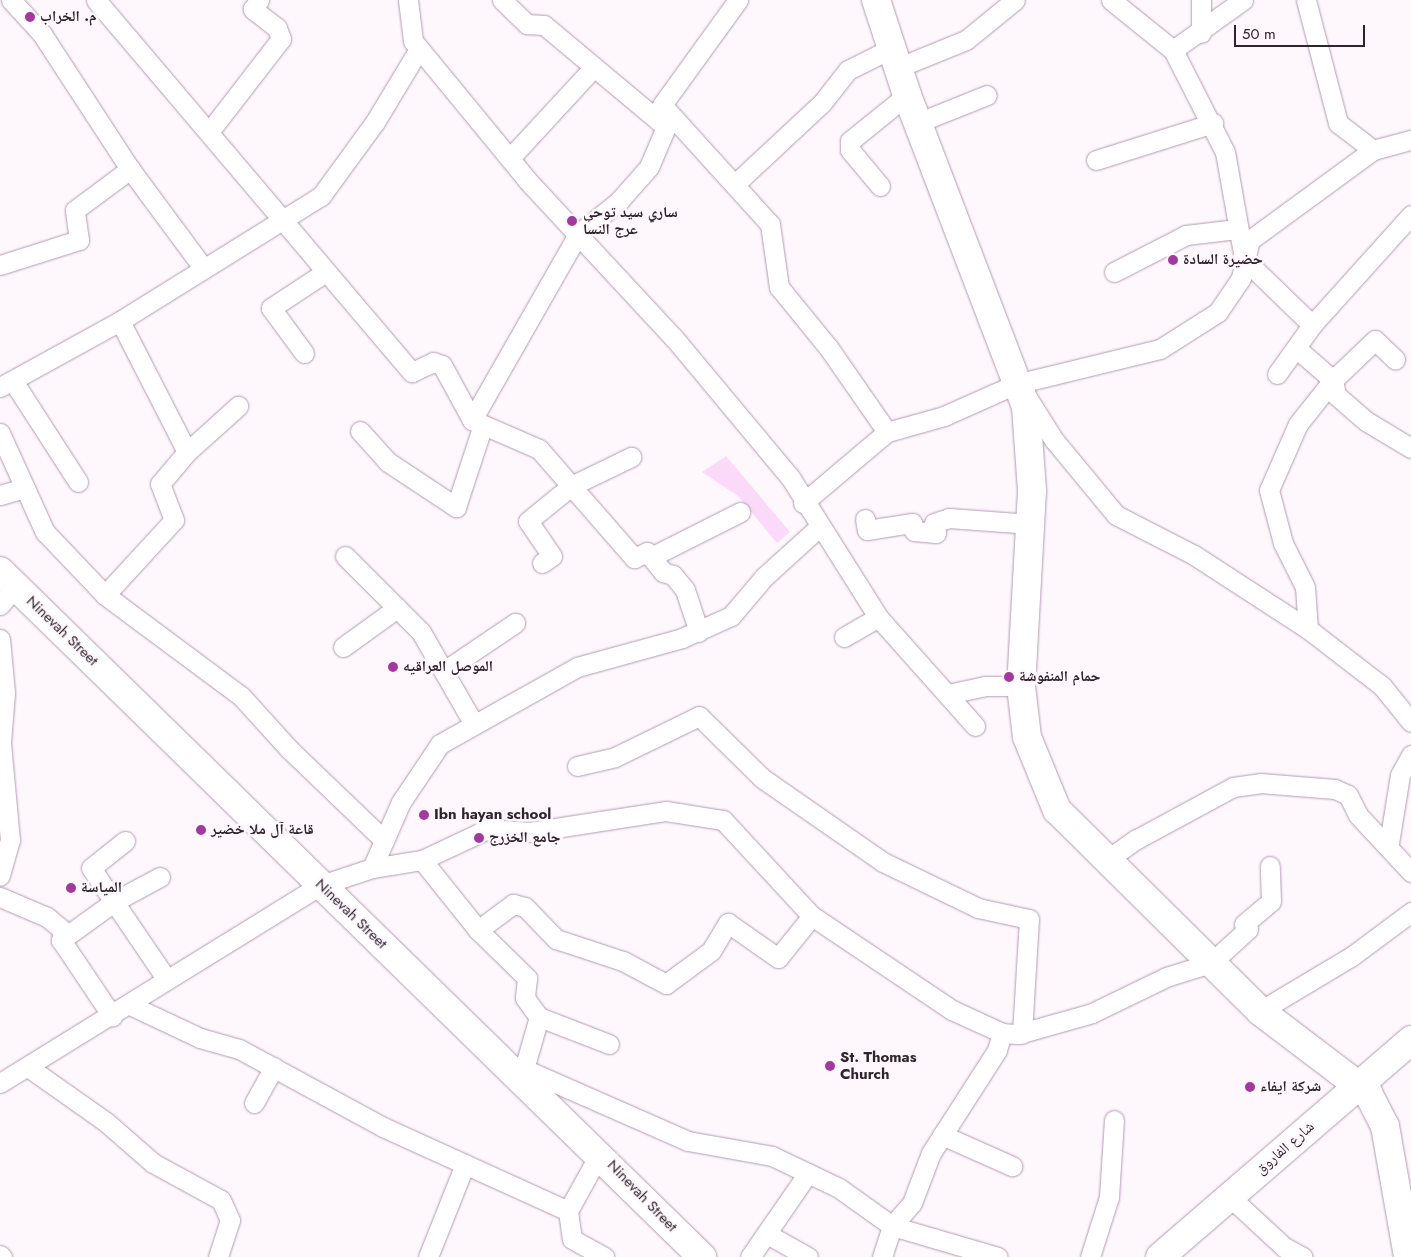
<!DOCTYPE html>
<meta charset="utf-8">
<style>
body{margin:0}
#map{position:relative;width:1411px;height:1257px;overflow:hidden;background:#fef8fd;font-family:Jost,"Noto Naskh Arabic",sans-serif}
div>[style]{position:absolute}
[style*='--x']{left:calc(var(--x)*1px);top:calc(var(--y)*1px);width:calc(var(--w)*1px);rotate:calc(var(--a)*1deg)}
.green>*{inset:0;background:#fbd9f8}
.roads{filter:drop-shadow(0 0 1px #b49ab1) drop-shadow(0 0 1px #b49ab1)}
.street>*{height:19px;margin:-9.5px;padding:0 9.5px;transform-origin:9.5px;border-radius:9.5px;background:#fff}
.secondary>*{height:28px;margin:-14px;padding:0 14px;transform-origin:14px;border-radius:14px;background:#fff}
.dots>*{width:14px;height:14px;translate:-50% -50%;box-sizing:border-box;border:2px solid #fef8fd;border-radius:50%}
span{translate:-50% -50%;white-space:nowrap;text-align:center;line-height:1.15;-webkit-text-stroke:5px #fef8fd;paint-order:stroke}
.poi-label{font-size:15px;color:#2f242e;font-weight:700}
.left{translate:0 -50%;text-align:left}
.street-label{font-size:15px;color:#2f242e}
.scale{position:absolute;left:1234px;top:25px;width:131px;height:22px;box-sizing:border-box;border:2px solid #2f242e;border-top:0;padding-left:6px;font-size:15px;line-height:18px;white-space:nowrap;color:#2f242e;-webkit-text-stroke:4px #fef8fd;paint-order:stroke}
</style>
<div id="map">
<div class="green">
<div style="clip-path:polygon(726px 456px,790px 532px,777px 543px,738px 496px,702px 472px)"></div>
</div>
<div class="roads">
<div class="street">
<div style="--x:11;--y:0;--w:46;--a:47.6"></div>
<div style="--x:42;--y:34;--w:161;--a:56.9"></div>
<div style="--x:96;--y:0;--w:488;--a:49.7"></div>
<div style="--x:412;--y:372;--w:23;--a:-25"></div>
<div style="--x:433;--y:362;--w:9;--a:18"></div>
<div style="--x:442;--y:365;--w:63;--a:61.4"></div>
<div style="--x:472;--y:420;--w:73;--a:23.4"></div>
<div style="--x:539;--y:449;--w:145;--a:48.9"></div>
<div style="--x:634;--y:558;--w:14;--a:-25"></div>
<div style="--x:647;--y:552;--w:26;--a:51"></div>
<div style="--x:663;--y:572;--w:10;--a:17"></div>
<div style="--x:673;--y:575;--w:19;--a:51"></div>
<div style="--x:685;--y:590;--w:44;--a:71.6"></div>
<div style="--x:408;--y:0;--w:41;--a:83"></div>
<div style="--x:413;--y:41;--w:180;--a:50.6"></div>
<div style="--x:527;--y:180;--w:216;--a:47.1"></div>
<div style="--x:674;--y:338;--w:181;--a:50.2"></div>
<div style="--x:790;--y:477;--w:165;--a:57.8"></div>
<div style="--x:878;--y:617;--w:146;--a:48.3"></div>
<div style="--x:502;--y:0;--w:35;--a:44"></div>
<div style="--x:527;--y:24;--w:17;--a:3"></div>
<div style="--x:544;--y:25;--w:159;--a:39.9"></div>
<div style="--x:1111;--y:0;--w:80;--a:38.9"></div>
<div style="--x:1173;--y:50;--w:114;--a:63"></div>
<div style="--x:1225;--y:152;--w:109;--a:79.9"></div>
<div style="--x:1244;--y:259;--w:95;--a:44.1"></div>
<div style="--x:1201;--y:0;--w:33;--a:90"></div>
<div style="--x:1173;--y:50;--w:86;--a:-35.5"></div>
<div style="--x:897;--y:68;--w:74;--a:-22.1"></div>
<div style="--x:966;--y:40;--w:63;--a:-39.2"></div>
<div style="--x:662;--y:105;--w:161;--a:47.8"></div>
<div style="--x:770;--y:224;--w:64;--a:81.9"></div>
<div style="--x:779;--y:287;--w:77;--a:50.8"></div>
<div style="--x:828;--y:347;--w:103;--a:55.2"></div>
<div style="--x:887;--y:432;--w:110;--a:139.8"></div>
<div style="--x:917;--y:123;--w:75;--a:-21.8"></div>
<div style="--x:209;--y:132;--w:118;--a:-52.3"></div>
<div style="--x:281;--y:39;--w:12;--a:-110"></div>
<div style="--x:277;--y:28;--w:31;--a:-142"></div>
<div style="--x:253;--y:9;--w:11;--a:-56"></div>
<div style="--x:1373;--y:150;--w:39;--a:-15"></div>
<div style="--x:510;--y:158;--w:122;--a:-47.3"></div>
<div style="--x:1096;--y:160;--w:123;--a:-17.5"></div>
<div style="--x:735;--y:184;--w:119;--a:-43"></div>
<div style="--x:822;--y:103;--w:42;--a:-51.8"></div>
<div style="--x:848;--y:70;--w:47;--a:-26.6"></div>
<div style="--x:880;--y:186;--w:47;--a:-129.8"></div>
<div style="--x:850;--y:150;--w:9;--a:-90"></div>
<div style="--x:850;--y:141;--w:73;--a:-38.9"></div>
<div style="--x:0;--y:265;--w:83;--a:-17.6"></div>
<div style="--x:79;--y:240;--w:30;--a:-98"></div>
<div style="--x:75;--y:210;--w:69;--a:-36.7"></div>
<div style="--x:130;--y:169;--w:124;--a:53.5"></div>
<div style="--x:1114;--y:272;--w:81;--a:-27.2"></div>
<div style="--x:1186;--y:235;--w:51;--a:-6.7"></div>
<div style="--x:120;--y:321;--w:147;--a:62.9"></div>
<div style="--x:187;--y:452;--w:69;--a:-42"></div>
<div style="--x:1296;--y:348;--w:49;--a:40.9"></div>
<div style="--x:1333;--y:380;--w:15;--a:79"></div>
<div style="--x:1336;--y:395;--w:40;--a:41"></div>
<div style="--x:1366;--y:421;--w:52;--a:31"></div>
<div style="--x:304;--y:353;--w:56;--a:-126.3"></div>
<div style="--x:271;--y:308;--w:64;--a:-33.4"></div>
<div style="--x:1277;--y:374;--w:60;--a:-54.5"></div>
<div style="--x:1312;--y:325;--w:148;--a:-48"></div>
<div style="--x:13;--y:381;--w:120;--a:57.2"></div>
<div style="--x:0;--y:387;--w:137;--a:-28.8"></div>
<div style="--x:120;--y:321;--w:237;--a:-31.9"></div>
<div style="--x:321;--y:196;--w:92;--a:-53.9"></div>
<div style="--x:375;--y:122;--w:85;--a:-58.9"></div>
<div style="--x:1025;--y:394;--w:54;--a:57.8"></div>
<div style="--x:1054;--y:440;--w:97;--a:50.4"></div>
<div style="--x:1116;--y:515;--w:88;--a:27.1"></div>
<div style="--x:1194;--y:555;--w:136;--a:33"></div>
<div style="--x:1308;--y:629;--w:93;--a:37.6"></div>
<div style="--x:1382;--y:686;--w:46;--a:51.1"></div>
<div style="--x:472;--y:420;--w:214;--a:-60.3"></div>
<div style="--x:578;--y:234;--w:53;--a:-38.8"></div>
<div style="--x:619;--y:201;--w:45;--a:-48.6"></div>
<div style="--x:649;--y:167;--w:43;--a:-67"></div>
<div style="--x:666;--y:127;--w:22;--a:-100"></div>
<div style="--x:662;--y:105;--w:130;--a:-54.1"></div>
<div style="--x:360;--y:431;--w:42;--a:47.9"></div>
<div style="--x:388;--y:462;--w:82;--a:33.5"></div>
<div style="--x:456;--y:507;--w:86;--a:-71.8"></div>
<div style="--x:887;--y:432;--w:59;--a:-15.7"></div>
<div style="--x:944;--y:416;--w:79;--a:-24"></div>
<div style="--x:1016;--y:384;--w:148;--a:-13.7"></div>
<div style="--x:1160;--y:349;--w:69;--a:-32.5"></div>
<div style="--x:1218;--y:312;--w:41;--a:-55.9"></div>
<div style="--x:1241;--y:278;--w:39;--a:-77"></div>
<div style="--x:1250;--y:240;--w:152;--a:-36.2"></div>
<div style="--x:1373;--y:150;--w:44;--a:-142.4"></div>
<div style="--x:1338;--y:123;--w:127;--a:-104.6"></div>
<div style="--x:0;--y:433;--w:109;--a:65.6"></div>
<div style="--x:45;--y:532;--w:87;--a:46.4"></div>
<div style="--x:105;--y:595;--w:169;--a:36.6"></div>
<div style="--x:241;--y:696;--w:72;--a:47.8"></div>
<div style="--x:289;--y:749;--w:132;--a:43.8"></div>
<div style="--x:0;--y:495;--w:26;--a:-16"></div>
<div style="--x:865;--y:519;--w:11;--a:80"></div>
<div style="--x:867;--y:530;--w:46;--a:-8.8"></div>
<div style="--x:912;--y:523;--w:8;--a:76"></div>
<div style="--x:914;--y:531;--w:22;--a:5"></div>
<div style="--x:936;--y:533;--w:10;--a:-101"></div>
<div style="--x:934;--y:523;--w:16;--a:-18"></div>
<div style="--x:949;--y:518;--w:82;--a:4.2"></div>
<div style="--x:345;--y:556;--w:107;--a:45"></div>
<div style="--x:421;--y:632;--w:106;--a:60.1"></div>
<div style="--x:651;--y:557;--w:100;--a:-26.8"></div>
<div style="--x:542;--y:563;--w:12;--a:-35"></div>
<div style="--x:552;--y:556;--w:42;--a:-124.4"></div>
<div style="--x:528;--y:521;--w:55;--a:-39.1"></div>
<div style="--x:571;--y:486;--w:67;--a:-25.8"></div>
<div style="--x:105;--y:595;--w:102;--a:-47.4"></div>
<div style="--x:174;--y:520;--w:39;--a:-111"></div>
<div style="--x:160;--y:484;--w:42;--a:-49.8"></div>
<div style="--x:0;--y:605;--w:25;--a:-50"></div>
<div style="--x:1308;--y:629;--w:42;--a:-94.1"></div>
<div style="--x:1305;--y:587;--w:49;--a:-116.6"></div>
<div style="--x:1283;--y:543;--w:55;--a:-104.8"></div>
<div style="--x:1269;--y:490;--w:72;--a:-66.3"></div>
<div style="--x:1298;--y:424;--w:56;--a:-51.5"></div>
<div style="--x:1333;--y:380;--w:58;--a:-43.6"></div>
<div style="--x:1375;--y:340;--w:28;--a:44"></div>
<div style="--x:844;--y:637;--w:39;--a:-30"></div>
<div style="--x:0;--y:639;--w:54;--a:84.7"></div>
<div style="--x:5;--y:693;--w:50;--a:94.6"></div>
<div style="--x:1;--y:743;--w:97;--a:84.7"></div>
<div style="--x:10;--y:840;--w:37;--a:106"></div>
<div style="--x:343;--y:647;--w:67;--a:-35.8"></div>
<div style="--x:444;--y:671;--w:86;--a:-34.1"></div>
<div style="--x:948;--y:694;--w:39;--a:-12"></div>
<div style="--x:986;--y:686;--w:35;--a:0"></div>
<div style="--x:577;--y:766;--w:39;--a:-13"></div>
<div style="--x:615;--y:757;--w:93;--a:-26"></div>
<div style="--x:699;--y:716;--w:88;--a:44.5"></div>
<div style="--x:762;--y:778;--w:147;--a:34.8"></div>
<div style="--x:883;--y:862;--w:106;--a:25.8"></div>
<div style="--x:978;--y:908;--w:52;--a:12.2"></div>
<div style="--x:1029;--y:919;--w:115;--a:93.5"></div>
<div style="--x:125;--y:841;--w:43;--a:141.5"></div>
<div style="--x:91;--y:868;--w:135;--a:55.8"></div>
<div style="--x:1389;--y:843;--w:69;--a:-80.8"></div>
<div style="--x:1400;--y:775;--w:23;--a:-61"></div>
<div style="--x:422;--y:860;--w:90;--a:51.3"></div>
<div style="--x:478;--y:930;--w:44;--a:-36.6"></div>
<div style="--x:513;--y:904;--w:12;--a:14"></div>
<div style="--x:525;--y:907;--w:45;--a:45.9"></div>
<div style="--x:556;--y:939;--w:71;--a:18.2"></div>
<div style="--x:623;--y:961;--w:49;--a:28.1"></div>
<div style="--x:666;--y:984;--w:56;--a:-36.3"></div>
<div style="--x:711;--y:951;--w:33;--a:-59"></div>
<div style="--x:728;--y:923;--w:61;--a:35"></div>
<div style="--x:778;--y:958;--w:54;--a:-51"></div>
<div style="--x:1105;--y:861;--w:39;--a:-35"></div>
<div style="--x:1137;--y:839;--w:109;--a:-28.4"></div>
<div style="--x:1233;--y:787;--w:27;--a:-8"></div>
<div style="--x:1260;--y:783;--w:75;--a:4.6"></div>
<div style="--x:1335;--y:789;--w:14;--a:25"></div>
<div style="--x:1348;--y:795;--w:22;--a:63"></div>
<div style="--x:1358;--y:815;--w:78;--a:47.1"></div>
<div style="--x:372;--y:868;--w:72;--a:-66.3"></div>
<div style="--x:401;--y:802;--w:70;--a:-56.1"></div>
<div style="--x:440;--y:744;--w:157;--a:-29.3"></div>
<div style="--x:577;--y:667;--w:109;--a:-15.4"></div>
<div style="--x:682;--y:638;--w:54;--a:-24.2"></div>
<div style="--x:731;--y:616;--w:51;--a:-49.8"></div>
<div style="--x:764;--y:577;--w:73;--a:-42.2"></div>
<div style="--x:0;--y:897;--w:51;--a:23.1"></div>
<div style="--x:47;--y:917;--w:25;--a:40"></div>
<div style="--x:66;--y:933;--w:9;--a:126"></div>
<div style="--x:61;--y:940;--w:92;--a:56.1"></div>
<div style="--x:478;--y:930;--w:69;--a:44.4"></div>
<div style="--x:527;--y:978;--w:20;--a:96"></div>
<div style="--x:525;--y:998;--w:24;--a:54"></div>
<div style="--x:539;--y:1017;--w:75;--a:21.1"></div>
<div style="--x:61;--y:940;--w:67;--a:-35.8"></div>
<div style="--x:115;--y:901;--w:51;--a:-28.1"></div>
<div style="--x:132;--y:1006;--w:75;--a:25.2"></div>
<div style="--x:200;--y:1038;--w:41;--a:15.8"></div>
<div style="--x:239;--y:1049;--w:164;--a:28.4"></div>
<div style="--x:383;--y:1127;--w:203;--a:24.4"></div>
<div style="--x:568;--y:1211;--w:66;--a:-61.1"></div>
<div style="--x:1260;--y:1011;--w:107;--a:-30.9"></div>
<div style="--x:1352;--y:956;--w:74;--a:-36.7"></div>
<div style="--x:28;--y:1067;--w:95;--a:35.2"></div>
<div style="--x:106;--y:1122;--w:62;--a:41.1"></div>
<div style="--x:153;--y:1163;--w:77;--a:28.6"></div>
<div style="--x:221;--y:1200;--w:22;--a:66"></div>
<div style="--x:230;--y:1220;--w:39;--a:108"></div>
<div style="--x:524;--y:1069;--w:179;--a:23.7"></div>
<div style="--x:688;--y:1141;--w:85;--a:10.1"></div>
<div style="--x:772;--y:1156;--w:74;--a:25.5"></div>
<div style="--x:839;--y:1188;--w:65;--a:35.6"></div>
<div style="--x:892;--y:1226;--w:110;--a:16.3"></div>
<div style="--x:515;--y:1072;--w:9;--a:-18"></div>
<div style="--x:524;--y:1069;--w:54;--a:-73.9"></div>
<div style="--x:0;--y:1083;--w:377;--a:-31.7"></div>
<div style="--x:321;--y:885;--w:54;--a:-18.4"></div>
<div style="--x:372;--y:868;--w:51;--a:-9.1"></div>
<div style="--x:422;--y:860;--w:73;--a:-25.2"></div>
<div style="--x:488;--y:829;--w:41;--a:4.2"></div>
<div style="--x:529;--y:832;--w:139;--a:-8.7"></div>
<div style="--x:666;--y:811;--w:58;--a:9"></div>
<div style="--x:723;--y:820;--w:131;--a:47.2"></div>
<div style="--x:812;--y:916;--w:169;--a:33.9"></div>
<div style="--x:952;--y:1010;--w:55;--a:24.7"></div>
<div style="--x:1002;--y:1033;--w:16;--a:4"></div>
<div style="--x:1018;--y:1034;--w:77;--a:-15.8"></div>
<div style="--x:1092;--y:1013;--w:82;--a:-25.9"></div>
<div style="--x:1166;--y:977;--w:47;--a:-17.3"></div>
<div style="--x:1211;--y:963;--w:50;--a:-42.6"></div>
<div style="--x:1248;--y:929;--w:6;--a:-129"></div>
<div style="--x:1244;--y:924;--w:35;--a:-40"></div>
<div style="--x:1271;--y:901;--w:35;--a:-92"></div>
<div style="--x:254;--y:1103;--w:41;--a:-60.9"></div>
<div style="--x:942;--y:1135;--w:77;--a:23.9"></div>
<div style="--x:1230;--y:1197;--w:74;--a:42.8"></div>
<div style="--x:1284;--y:1247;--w:21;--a:28"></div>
<div style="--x:568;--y:1211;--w:28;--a:82"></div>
<div style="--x:572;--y:1239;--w:37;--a:29"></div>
<div style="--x:767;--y:1234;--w:47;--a:29.3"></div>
<div style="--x:0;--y:1255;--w:3;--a:45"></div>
<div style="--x:428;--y:1257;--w:100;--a:-68.3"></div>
<div style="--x:750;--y:1257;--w:102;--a:-55.4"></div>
<div style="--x:882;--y:1257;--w:33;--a:-72"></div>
<div style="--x:892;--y:1226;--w:30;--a:-49"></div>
<div style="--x:912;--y:1203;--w:53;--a:-69.2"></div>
<div style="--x:931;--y:1153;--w:122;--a:-57.3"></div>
<div style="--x:997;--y:1050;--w:18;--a:-74"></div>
<div style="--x:1090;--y:1257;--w:63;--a:-72.4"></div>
<div style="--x:1109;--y:1197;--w:77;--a:-86.3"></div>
</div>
<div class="secondary">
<div style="--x:876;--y:0;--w:100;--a:71.9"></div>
<div style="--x:907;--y:95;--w:334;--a:69.1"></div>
<div style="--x:1026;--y:407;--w:84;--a:85.9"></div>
<div style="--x:1032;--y:491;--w:195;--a:93.2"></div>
<div style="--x:1021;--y:686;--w:51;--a:83.3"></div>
<div style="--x:1027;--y:737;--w:79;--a:67.7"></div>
<div style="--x:1057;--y:810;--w:286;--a:44.7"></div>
<div style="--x:1260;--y:1011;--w:136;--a:37.2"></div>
<div style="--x:1368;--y:1093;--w:37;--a:63"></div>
<div style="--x:1385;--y:1126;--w:133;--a:80"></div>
<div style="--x:0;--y:571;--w:982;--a:44.34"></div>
<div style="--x:1160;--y:1257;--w:332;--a:-40.8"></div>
</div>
</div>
<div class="dots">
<div style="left:30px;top:17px;background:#a23a9d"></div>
<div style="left:572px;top:221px;background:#a23a9d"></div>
<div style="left:1173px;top:260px;background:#a23a9d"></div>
<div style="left:393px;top:667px;background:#a23a9d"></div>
<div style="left:1009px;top:677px;background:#a23a9d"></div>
<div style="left:424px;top:815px;background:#a23a9d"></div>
<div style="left:201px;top:830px;background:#a23a9d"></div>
<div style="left:479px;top:838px;background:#a23a9d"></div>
<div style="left:71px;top:888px;background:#a23a9d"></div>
<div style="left:830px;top:1066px;background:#a23a9d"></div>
<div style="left:1250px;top:1087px;background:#a23a9d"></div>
</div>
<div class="poi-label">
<span class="left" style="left:40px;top:17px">م. الخراب</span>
<span class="left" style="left:583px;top:221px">ساري سيد توحي<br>عرج النسا</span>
<span class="left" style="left:1183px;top:260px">حضيرة السادة</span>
<span class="left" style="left:403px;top:667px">الموصل العراقيه</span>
<span class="left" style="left:1019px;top:677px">حمام المنفوشة</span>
<span class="left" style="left:434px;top:815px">Ibn hayan school</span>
<span class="left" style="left:211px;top:830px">قاعة آل ملا خضير</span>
<span class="left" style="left:489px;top:838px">جامع الخزرج</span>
<span class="left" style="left:81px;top:888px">المياسة</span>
<span class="left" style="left:840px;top:1066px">St. Thomas<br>Church</span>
<span class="left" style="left:1260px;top:1087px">شركة ايفاء</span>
</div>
<div class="street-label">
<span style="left:62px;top:631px;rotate:44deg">Ninevah Street</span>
<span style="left:351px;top:914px;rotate:44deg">Ninevah Street</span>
<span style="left:1285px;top:1148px;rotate:-41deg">شارع الفاروق</span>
<span style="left:642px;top:1196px;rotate:46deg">Ninevah Street</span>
</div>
<div class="scale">50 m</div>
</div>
